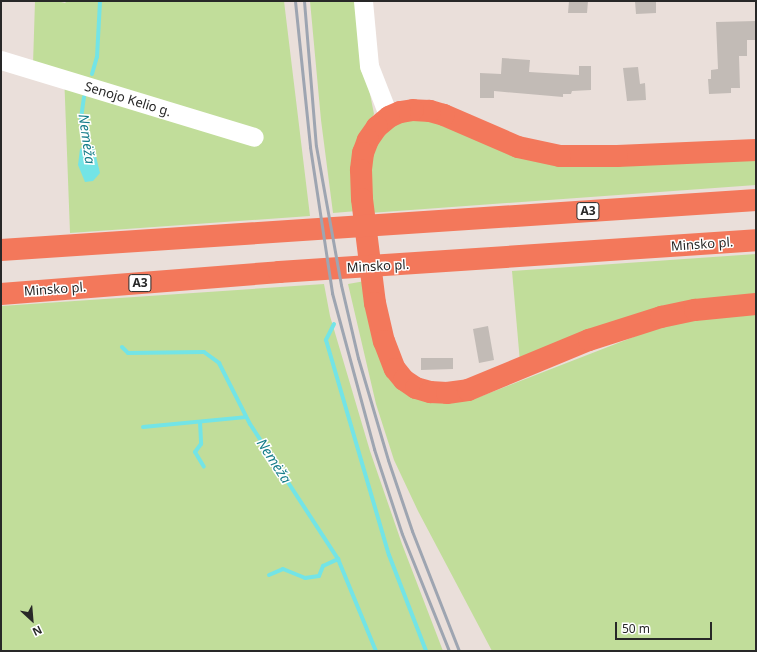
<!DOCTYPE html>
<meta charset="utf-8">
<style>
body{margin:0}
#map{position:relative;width:757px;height:652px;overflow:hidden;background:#eadfda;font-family:"Noto Sans",sans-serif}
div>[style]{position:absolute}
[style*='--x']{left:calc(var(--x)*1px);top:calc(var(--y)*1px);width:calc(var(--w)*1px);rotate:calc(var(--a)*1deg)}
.green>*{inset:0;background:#c1dd9a}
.water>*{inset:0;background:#73e4e6}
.stream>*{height:4px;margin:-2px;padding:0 2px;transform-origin:2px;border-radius:2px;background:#73e4e6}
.building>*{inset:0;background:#c2bbb6}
.minor>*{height:19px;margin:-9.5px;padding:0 9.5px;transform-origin:9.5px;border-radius:9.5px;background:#fff}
.highway>*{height:22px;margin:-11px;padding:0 11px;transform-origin:11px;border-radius:11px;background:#f3785b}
.rail>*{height:3px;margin:-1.5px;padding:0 1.5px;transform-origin:1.5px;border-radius:1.5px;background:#9ea5b1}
span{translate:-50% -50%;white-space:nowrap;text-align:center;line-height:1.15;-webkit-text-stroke:3px #fff;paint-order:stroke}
.shield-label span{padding:1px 3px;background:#fff;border:1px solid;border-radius:3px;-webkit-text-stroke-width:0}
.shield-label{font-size:12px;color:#282828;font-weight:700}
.street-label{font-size:13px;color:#282828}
.water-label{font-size:14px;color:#157d89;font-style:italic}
.frame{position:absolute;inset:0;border:2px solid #282828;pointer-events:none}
.north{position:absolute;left:12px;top:600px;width:40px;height:40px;-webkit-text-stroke:3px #fff;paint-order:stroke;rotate:154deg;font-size:11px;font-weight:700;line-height:16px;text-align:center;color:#282828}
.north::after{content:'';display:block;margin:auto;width:14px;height:18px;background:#282828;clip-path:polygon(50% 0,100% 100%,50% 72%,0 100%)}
.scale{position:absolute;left:615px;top:622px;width:97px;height:18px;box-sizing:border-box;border:2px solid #282828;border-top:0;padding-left:5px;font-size:12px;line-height:14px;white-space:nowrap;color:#282828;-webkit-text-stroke:3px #fff;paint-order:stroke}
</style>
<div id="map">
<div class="green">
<div style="clip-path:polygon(35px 1px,57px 1px,65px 3px,67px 1px,284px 1px,310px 216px,70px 233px,64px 73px,33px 64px)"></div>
<div style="clip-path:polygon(310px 1px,358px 1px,363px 59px,374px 114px,363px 133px,357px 211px,333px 213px,321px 120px)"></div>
<div style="clip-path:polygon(422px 118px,516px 154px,756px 156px,756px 185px,370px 213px,368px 177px,376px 143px,391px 125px)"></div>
<div style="clip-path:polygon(756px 254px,756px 295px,520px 362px,512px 271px)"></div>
<div style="clip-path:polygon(365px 281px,390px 375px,479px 397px,649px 331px,684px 322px,756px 313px,756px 651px,492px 651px,418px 511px,394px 460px,376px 404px,348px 284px)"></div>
<div style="clip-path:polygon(324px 284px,330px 316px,370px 451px,402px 544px,443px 651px,1px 651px,1px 306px)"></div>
</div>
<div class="water">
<div style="clip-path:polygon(86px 146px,94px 148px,100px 173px,93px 181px,85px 182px,78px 165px,80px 149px)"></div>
</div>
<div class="stream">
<div style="--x:92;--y:74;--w:18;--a:-74"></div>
<div style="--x:97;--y:57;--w:56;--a:-86.9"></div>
<div style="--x:84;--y:97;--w:22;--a:98"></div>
<div style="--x:81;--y:119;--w:33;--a:79"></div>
<div style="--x:334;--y:324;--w:18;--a:117"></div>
<div style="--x:326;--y:340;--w:224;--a:73.7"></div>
<div style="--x:389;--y:555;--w:103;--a:68.9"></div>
<div style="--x:122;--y:347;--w:8;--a:45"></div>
<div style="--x:128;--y:353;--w:76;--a:-0.8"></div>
<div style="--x:204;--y:352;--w:19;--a:36"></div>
<div style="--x:219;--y:363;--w:68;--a:63.1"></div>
<div style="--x:250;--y:424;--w:161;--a:56.9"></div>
<div style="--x:338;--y:559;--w:100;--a:67.6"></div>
<div style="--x:200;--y:422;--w:22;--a:87"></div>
<div style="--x:201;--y:444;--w:10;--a:127"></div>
<div style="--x:195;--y:452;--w:17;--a:59"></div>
<div style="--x:143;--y:427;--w:103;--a:-5.5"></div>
<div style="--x:269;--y:575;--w:15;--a:-23"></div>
<div style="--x:283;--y:569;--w:24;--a:22"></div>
<div style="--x:305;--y:578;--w:14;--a:-8"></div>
<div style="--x:319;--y:576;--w:11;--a:-68"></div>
<div style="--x:323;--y:566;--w:17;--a:-25"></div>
</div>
<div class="building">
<div style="clip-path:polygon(569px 1px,588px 1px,587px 13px,568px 13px)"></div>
<div style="clip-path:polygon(635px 1px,656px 1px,656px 13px,636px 14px)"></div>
<div style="clip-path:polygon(756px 21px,756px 40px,747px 40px,747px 56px,739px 56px,740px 88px,731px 88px,731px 93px,709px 94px,708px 79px,711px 79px,711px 70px,718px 69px,716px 22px)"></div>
<div style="clip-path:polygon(502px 58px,530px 60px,529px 72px,579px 75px,579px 66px,591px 66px,591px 90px,572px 91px,571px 94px,563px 94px,563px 97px,494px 91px,494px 98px,480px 98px,480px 73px,501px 74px)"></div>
<div style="clip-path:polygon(638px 67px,640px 84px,645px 83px,646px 100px,627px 101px,623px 68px)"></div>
<div style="clip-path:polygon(488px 326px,494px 360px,479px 363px,473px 329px)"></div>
<div style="clip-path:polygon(421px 358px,453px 358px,453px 369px,421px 370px)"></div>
</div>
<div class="minor">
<div style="--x:363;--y:1;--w:65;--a:84.7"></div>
<div style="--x:369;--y:66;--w:55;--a:68.6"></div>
<div style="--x:1;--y:60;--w:264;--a:16.9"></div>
</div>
<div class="highway">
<div style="--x:756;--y:150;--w:139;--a:177.5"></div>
<div style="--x:617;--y:156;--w:57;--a:180"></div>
<div style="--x:560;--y:156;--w:43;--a:-167.9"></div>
<div style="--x:518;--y:147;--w:81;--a:-156.6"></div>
<div style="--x:444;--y:115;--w:15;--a:-164"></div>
<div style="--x:430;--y:111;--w:17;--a:-177"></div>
<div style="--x:413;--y:110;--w:13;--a:171"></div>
<div style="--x:400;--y:112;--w:12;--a:156"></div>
<div style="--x:389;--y:117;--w:16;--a:140"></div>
<div style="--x:377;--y:127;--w:16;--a:125"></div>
<div style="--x:368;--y:140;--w:14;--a:111"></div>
<div style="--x:363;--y:153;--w:17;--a:97"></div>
<div style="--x:361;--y:170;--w:29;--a:88"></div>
<div style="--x:362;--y:199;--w:105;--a:82.9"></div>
<div style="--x:375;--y:303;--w:39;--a:77"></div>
<div style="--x:384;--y:341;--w:30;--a:69"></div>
<div style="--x:395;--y:369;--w:14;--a:51"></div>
<div style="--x:404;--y:380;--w:14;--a:34"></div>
<div style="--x:416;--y:388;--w:15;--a:16"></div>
<div style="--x:430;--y:392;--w:17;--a:3"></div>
<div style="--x:447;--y:393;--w:21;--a:-8"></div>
<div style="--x:468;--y:390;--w:131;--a:-22.5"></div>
<div style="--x:589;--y:340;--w:76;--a:-17.7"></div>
<div style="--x:661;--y:317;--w:35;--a:-12"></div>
<div style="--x:695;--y:310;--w:61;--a:-5.6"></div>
<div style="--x:1;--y:250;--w:757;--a:-3.79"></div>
<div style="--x:1;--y:294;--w:279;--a:-4.5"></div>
<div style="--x:279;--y:272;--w:478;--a:-3.8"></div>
</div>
<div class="rail">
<div style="--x:295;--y:1;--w:147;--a:84.1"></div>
<div style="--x:310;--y:147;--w:148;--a:81.4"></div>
<div style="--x:332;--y:293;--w:162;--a:74.9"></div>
<div style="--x:374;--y:449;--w:89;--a:71.8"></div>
<div style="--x:402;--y:534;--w:126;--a:68.1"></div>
<div style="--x:304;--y:1;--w:145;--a:85.3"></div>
<div style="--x:316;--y:146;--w:141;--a:79.8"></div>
<div style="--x:341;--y:285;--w:75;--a:76.9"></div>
<div style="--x:358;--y:358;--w:106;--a:73.6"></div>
<div style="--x:388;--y:460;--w:75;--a:71.3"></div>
<div style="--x:412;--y:531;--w:129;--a:68.6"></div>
</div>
<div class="shield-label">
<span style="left:588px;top:211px">A3</span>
<span style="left:140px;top:283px">A3</span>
</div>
<div class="street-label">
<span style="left:128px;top:99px;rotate:17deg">Senojo Kelio g.</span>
<span style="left:702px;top:244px;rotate:-4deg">Minsko pl.</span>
<span style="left:378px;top:266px;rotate:-3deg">Minsko pl.</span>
<span style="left:55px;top:289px;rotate:-4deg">Minsko pl.</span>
</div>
<div class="water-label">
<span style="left:87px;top:139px;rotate:82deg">Nemėža</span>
<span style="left:274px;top:461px;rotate:57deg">Nemėža</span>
</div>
<div class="frame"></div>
<div class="north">N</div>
<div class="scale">50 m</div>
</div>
